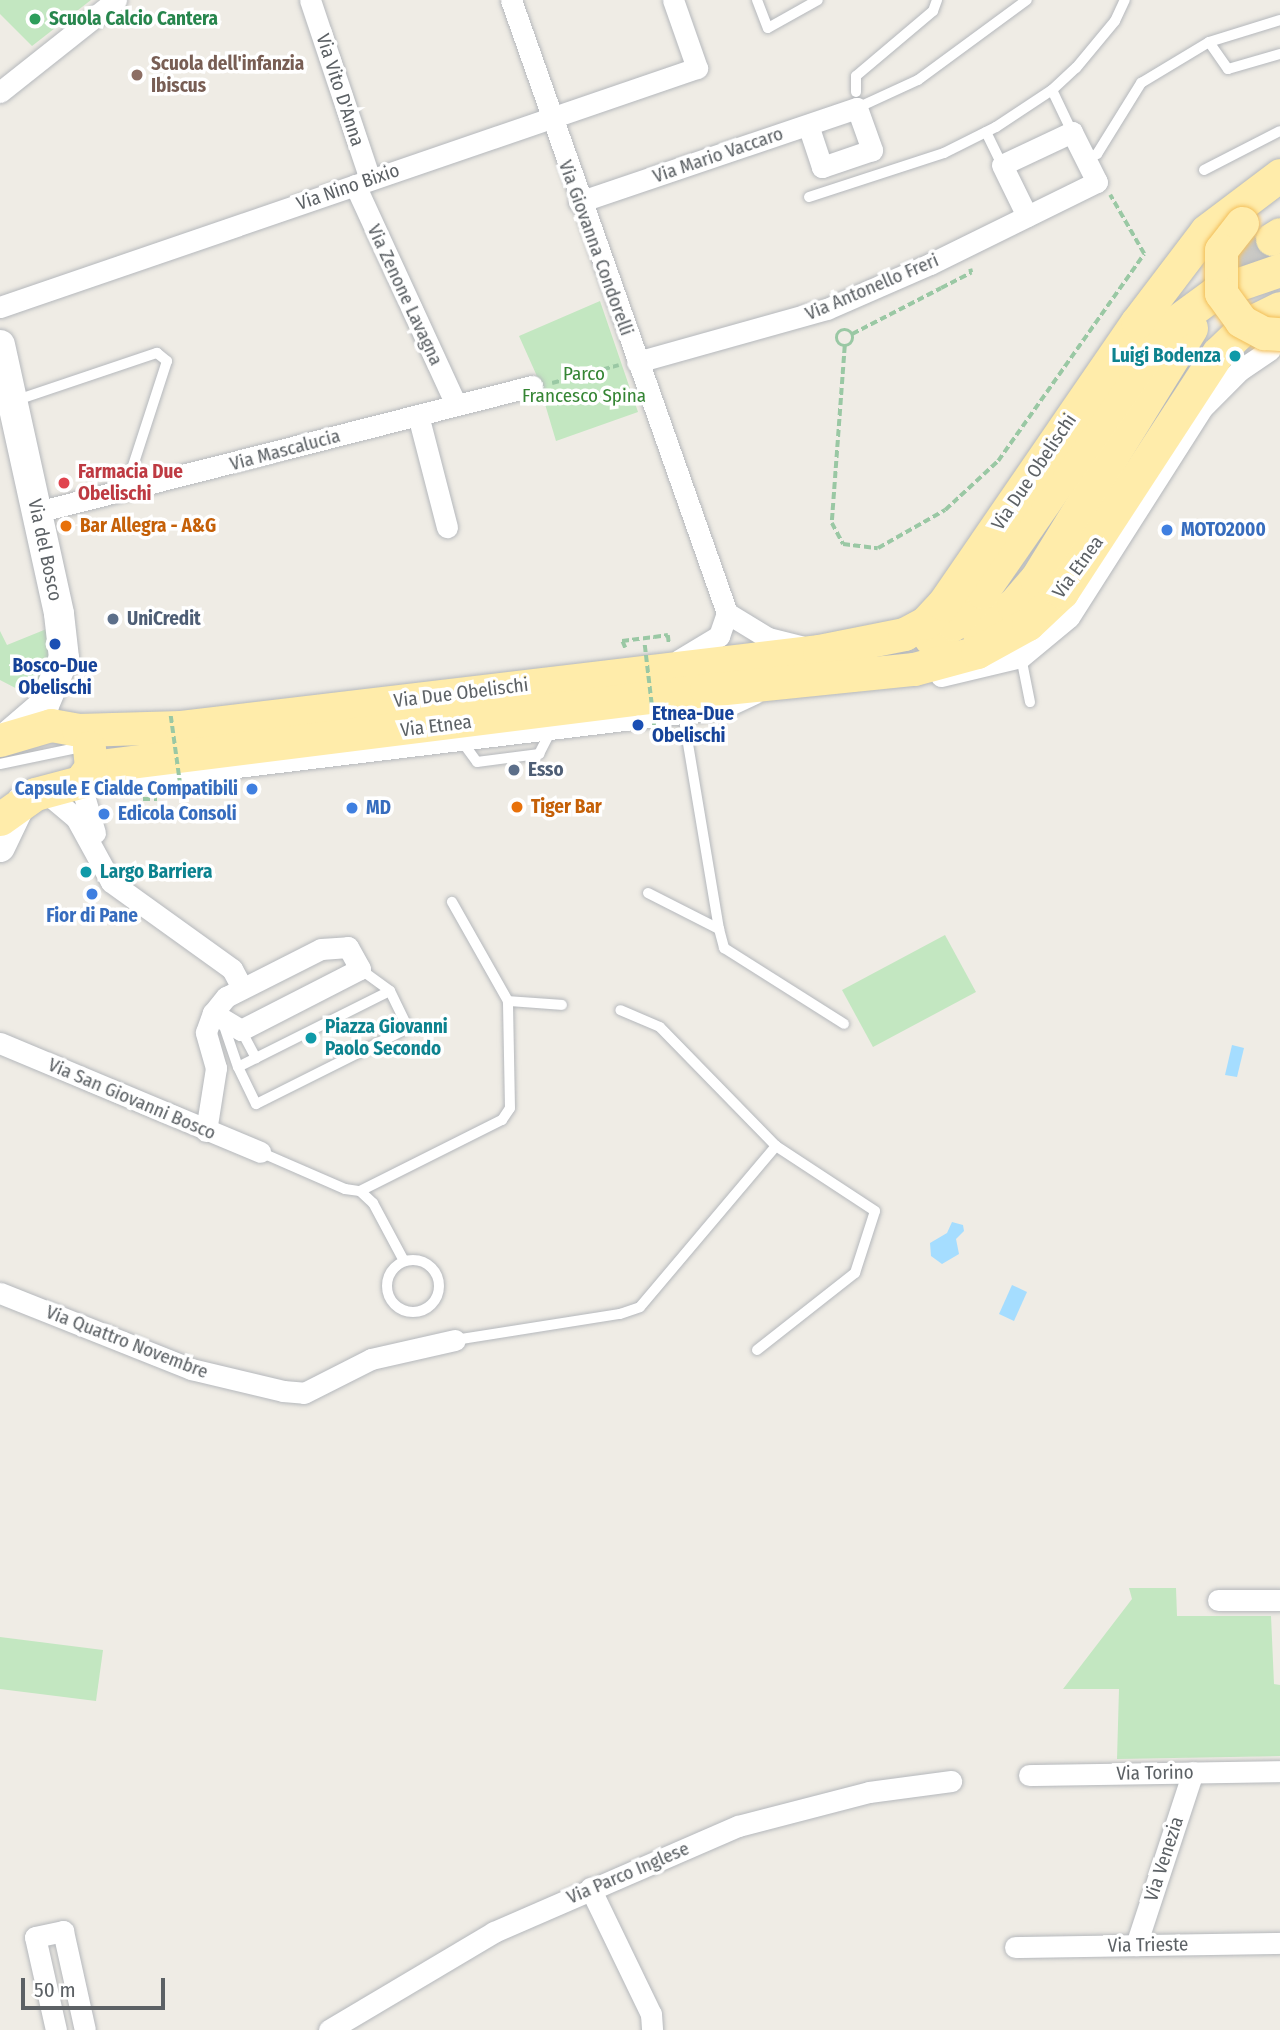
<!DOCTYPE html>
<style>
body{margin:0}
#map{position:relative;width:1280px;height:2030px;overflow:hidden;background:#efece5;font-family:"Fira Sans Condensed",sans-serif}
div>[style]{position:absolute}
[style*='--x']{left:calc(var(--x)*1px);top:calc(var(--y)*1px);width:calc(var(--w)*1px);rotate:calc(var(--a)*1deg)}
.green>*{inset:0;background:#c3e7c1}
.water>*{inset:0;background:#a5ddff}
.primary-tunnel>*{height:33px;margin-top:-16.5px;transform-origin:0;background:repeating-linear-gradient(90deg,#cac9c5 0 33px,transparent 0 50px)}
.path>*{height:3.5px;margin-top:-1.75px;transform-origin:0;background:repeating-linear-gradient(90deg,#9ac8a4 0 7px,transparent 0 10.5px)}
.path>.ring{margin:-1.75px;padding:0;box-sizing:content-box;background:none;border:3.5px solid #9ac8a4;border-radius:50%}
.roads{filter:drop-shadow(0 0 2px #b5b8bc) drop-shadow(0 0 2px #b5b8bc)}
.service>*{height:10px;margin:-5px;padding:0 5px;transform-origin:5px;border-radius:5px;background:#fff}
.service>.ring{margin:-5px;padding:0;box-sizing:content-box;background:none;border:10px solid #fff;border-radius:50%}
.minor>*{height:21px;margin:-10.5px;padding:0 10.5px;transform-origin:10.5px;border-radius:10.5px;background:#fff}
.secondary>*{height:30px;margin:-15px;padding:0 15px;transform-origin:15px;border-radius:15px;background:#fff}
.primary>*{height:33px;margin:-16.5px;padding:0 16.5px;transform-origin:16.5px;border-radius:16.5px;background:#ffecaa}
.path-bridge>*{height:3.5px;margin-top:-1.75px;transform-origin:0;background:repeating-linear-gradient(90deg,#9ac8a4 0 7px,transparent 0 10.5px)}
.bridges{filter:drop-shadow(0 0 2px #f3bf5a) drop-shadow(0 0 2px #f3bf5a)}
.primary-bridge>*{height:33px;margin:-16.5px;padding:0 16.5px;transform-origin:16.5px;border-radius:16.5px;background:#ffecaa}
.dots>*{width:19px;height:19px;translate:-50% -50%;box-sizing:border-box;border:4px solid #fff;border-radius:50%}
span{translate:-50% -50%;white-space:nowrap;text-align:center;line-height:1.15;-webkit-text-stroke:7px #fff;paint-order:stroke}
.leisure-label{font-size:19px;color:#27864d;font-weight:700}
.left{translate:0 -50%;text-align:left}
.education-label{font-size:19px;color:#785e54;font-weight:700}
.street-label{font-size:19px;color:#5c6165}
.culture-label{font-size:19px;color:#0d838f;font-weight:700}
.right{translate:-100% -50%;text-align:right}
.park-label{font-size:19px;color:#358534}
.health-label{font-size:19px;color:#be3a42;font-weight:700}
.food-label{font-size:19px;color:#c56008;font-weight:700}
.shop-label{font-size:19px;color:#366cbe;font-weight:700}
.service-label{font-size:19px;color:#4e5e75;font-weight:700}
.transit-label{font-size:19px;color:#164399;font-weight:700}
.scale{position:absolute;left:21px;top:1978px;width:144px;height:32px;box-sizing:border-box;border:4px solid #5c6165;border-top:0;padding-left:9px;font-size:21px;line-height:24px;white-space:nowrap;color:#5c6165;-webkit-text-stroke:5px #fff;paint-order:stroke}
</style>
<div id="map">
<div class="green">
<div style="clip-path:polygon(0 0,91px 0,32px 46px,0 14px)"></div>
<div style="clip-path:polygon(600px 301px,638px 412px,556px 441px,536px 374px,519px 336px)"></div>
<div style="clip-path:polygon(49px 628px,51px 650px,43px 675px,27px 694px,0 680px,0 631px,7px 645px)"></div>
<div style="clip-path:polygon(945px 935px,976px 992px,873px 1047px,842px 990px)"></div>
<div style="clip-path:polygon(1129px 1588px,1176px 1588px,1177px 1616px,1271px 1616px,1274px 1684px,1280px 1685px,1280px 1756px,1117px 1759px,1119px 1689px,1063px 1689px,1132px 1599px)"></div>
<div style="clip-path:polygon(0 1637px,103px 1650px,96px 1701px,0 1689px)"></div>
</div>
<div class="water">
<div style="clip-path:polygon(1232px 1045px,1244px 1048px,1237px 1077px,1225px 1075px)"></div>
<div style="clip-path:polygon(952px 1222px,963px 1225px,964px 1231px,956px 1239px,959px 1254px,942px 1264px,931px 1256px,930px 1243px,947px 1233px)"></div>
<div style="clip-path:polygon(1012px 1285px,1027px 1292px,1014px 1321px,999px 1314px)"></div>
</div>
<div class="primary-tunnel">
<div style="--x:1209;--y:299;--w:43;--a:-50.7"></div>
<div style="--x:1236;--y:266;--w:45;--a:-36.9"></div>
</div>
<div class="path">
<div style="--x:941;--y:288;--w:34;--a:-27"></div>
<div style="--x:971;--y:273;--w:4;--a:-104"></div>
<div class="ring" style="left:837px;top:330px;width:12.5px;height:12.5px"></div>
<div style="--x:852;--y:334;--w:100;--a:-27.3"></div>
<div style="--x:845;--y:346;--w:177;--a:94.2"></div>
<div style="--x:832;--y:523;--w:24;--a:62"></div>
<div style="--x:843;--y:544;--w:35;--a:7"></div>
<div style="--x:878;--y:548;--w:77;--a:-29.6"></div>
<div style="--x:945;--y:510;--w:72;--a:-42.8"></div>
<div style="--x:998;--y:461;--w:253;--a:-54.8"></div>
<div style="--x:1144;--y:254;--w:68;--a:-120"></div>
<div style="--x:552;--y:383;--w:69;--a:-15"></div>
<div style="--x:625;--y:648;--w:8;--a:-113"></div>
<div style="--x:622;--y:641;--w:32;--a:-7"></div>
<div style="--x:654;--y:637;--w:14;--a:-8"></div>
<div style="--x:668;--y:635;--w:8;--a:83"></div>
<div style="--x:143;--y:799;--w:14;--a:0"></div>
</div>
<div class="roads">
<div class="service">
<div style="--x:757;--y:0;--w:30;--a:69"></div>
<div style="--x:768;--y:28;--w:57;--a:-29.2"></div>
<div style="--x:1209;--y:42;--w:33;--a:55"></div>
<div style="--x:1228;--y:69;--w:54;--a:-16.1"></div>
<div style="--x:1052;--y:90;--w:47;--a:64.5"></div>
<div style="--x:856;--y:92;--w:16;--a:-90"></div>
<div style="--x:856;--y:76;--w:101;--a:-40.2"></div>
<div style="--x:933;--y:11;--w:12;--a:-70"></div>
<div style="--x:857;--y:108;--w:67;--a:-24.7"></div>
<div style="--x:918;--y:80;--w:135;--a:-36.3"></div>
<div style="--x:986;--y:132;--w:37;--a:64"></div>
<div style="--x:1086;--y:160;--w:13;--a:-29"></div>
<div style="--x:1097;--y:154;--w:84;--a:-58.2"></div>
<div style="--x:1141;--y:83;--w:79;--a:-31.1"></div>
<div style="--x:1209;--y:42;--w:74;--a:-17.2"></div>
<div style="--x:1204;--y:170;--w:85;--a:-27.2"></div>
<div style="--x:809;--y:197;--w:142;--a:-18.1"></div>
<div style="--x:944;--y:153;--w:58;--a:-26.6"></div>
<div style="--x:996;--y:127;--w:67;--a:-33.5"></div>
<div style="--x:1052;--y:90;--w:33;--a:-43"></div>
<div style="--x:1076;--y:68;--w:61;--a:-50.3"></div>
<div style="--x:1115;--y:21;--w:23;--a:-65"></div>
<div style="--x:14;--y:401;--w:151;--a:-18.6"></div>
<div style="--x:157;--y:353;--w:13;--a:39"></div>
<div style="--x:167;--y:361;--w:136;--a:108"></div>
<div style="--x:1021;--y:657;--w:46;--a:78.7"></div>
<div style="--x:461;--y:740;--w:27;--a:54"></div>
<div style="--x:477;--y:762;--w:63;--a:-7.4"></div>
<div style="--x:539;--y:754;--w:27;--a:-63"></div>
<div style="--x:0;--y:764;--w:88;--a:-11.8"></div>
<div style="--x:648;--y:893;--w:80;--a:26.9"></div>
<div style="--x:719;--y:929;--w:219;--a:-99.5"></div>
<div style="--x:719;--y:929;--w:20;--a:75"></div>
<div style="--x:724;--y:948;--w:142;--a:32.3"></div>
<div style="--x:360;--y:969;--w:37;--a:36"></div>
<div style="--x:390;--y:991;--w:41;--a:64.1"></div>
<div style="--x:408;--y:1028;--w:170;--a:153.4"></div>
<div style="--x:256;--y:1104;--w:41;--a:-115.9"></div>
<div style="--x:238;--y:1067;--w:170;--a:-26.6"></div>
<div style="--x:508;--y:1001;--w:54;--a:4.2"></div>
<div style="--x:223;--y:1023;--w:46;--a:71.2"></div>
<div style="--x:241;--y:1030;--w:32;--a:62"></div>
<div style="--x:260;--y:1152;--w:93;--a:23.5"></div>
<div style="--x:345;--y:1189;--w:15;--a:8"></div>
<div style="--x:360;--y:1191;--w:159;--a:-26.6"></div>
<div style="--x:502;--y:1120;--w:14;--a:-56"></div>
<div style="--x:510;--y:1108;--w:107;--a:-91.1"></div>
<div style="--x:508;--y:1001;--w:114;--a:-119.5"></div>
<div style="--x:360;--y:1191;--w:18;--a:43"></div>
<div style="--x:373;--y:1203;--w:66;--a:61.9"></div>
<div class="ring" style="left:387px;top:1260px;width:42px;height:42px"></div>
<div style="--x:455;--y:1340;--w:167;--a:-9"></div>
<div style="--x:620;--y:1314;--w:21;--a:-19"></div>
<div style="--x:640;--y:1307;--w:211;--a:-49.8"></div>
<div style="--x:776;--y:1146;--w:166;--a:-134.3"></div>
<div style="--x:660;--y:1027;--w:43;--a:-157"></div>
<div style="--x:757;--y:1350;--w:125;--a:-38.2"></div>
<div style="--x:855;--y:1273;--w:65;--a:-72.1"></div>
<div style="--x:875;--y:1211;--w:118;--a:-146.7"></div>
</div>
<div class="minor">
<div style="--x:310;--y:0;--w:189;--a:71.5"></div>
<div style="--x:511;--y:0;--w:650;--a:70.59"></div>
<div style="--x:0;--y:92;--w:148;--a:-38.4"></div>
<div style="--x:355;--y:185;--w:242;--a:65.3"></div>
<div style="--x:579;--y:202;--w:293;--a:-18.7"></div>
<div style="--x:857;--y:108;--w:45;--a:70.3"></div>
<div style="--x:872;--y:150;--w:53;--a:161.2"></div>
<div style="--x:822;--y:167;--w:44;--a:-108.4"></div>
<div style="--x:0;--y:307;--w:737;--a:-18.93"></div>
<div style="--x:697;--y:68;--w:72;--a:-109.4"></div>
<div style="--x:637;--y:362;--w:197;--a:-15.6"></div>
<div style="--x:827;--y:309;--w:112;--a:-23.6"></div>
<div style="--x:930;--y:264;--w:186;--a:-26.2"></div>
<div style="--x:1097;--y:182;--w:56;--a:-116.6"></div>
<div style="--x:1072;--y:132;--w:77;--a:154.8"></div>
<div style="--x:1002;--y:165;--w:57;--a:63.9"></div>
<div style="--x:1204;--y:406;--w:51;--a:-45"></div>
<div style="--x:1240;--y:370;--w:36;--a:-34"></div>
<div style="--x:418;--y:415;--w:116;--a:75.5"></div>
<div style="--x:37;--y:512;--w:511;--a:-14.28"></div>
<div style="--x:727;--y:613;--w:48;--a:31.4"></div>
<div style="--x:768;--y:638;--w:34;--a:14"></div>
<div style="--x:679;--y:660;--w:47;--a:-31"></div>
<div style="--x:719;--y:636;--w:24;--a:-71"></div>
<div style="--x:941;--y:676;--w:82;--a:-13.4"></div>
<div style="--x:1021;--y:657;--w:62;--a:-39.8"></div>
<div style="--x:1069;--y:617;--w:248;--a:-57.5"></div>
<div style="--x:1202;--y:408;--w:26;--a:-74"></div>
<div style="--x:95;--y:780;--w:35;--a:0"></div>
<div style="--x:130;--y:780;--w:597;--a:-6.92"></div>
<div style="--x:723;--y:708;--w:35;--a:-25"></div>
<div style="--x:80;--y:782;--w:53;--a:73.6"></div>
<div style="--x:45;--y:792;--w:40;--a:40"></div>
<div style="--x:76;--y:818;--w:73;--a:61.3"></div>
<div style="--x:111;--y:882;--w:149;--a:35.7"></div>
<div style="--x:232;--y:969;--w:21;--a:62"></div>
<div style="--x:0;--y:1043;--w:282;--a:22.7"></div>
<div style="--x:206;--y:1131;--w:64;--a:-81"></div>
<div style="--x:216;--y:1068;--w:37;--a:-106"></div>
<div style="--x:206;--y:1032;--w:20;--a:-70"></div>
<div style="--x:213;--y:1013;--w:21;--a:-51"></div>
<div style="--x:226;--y:997;--w:106;--a:-26.8"></div>
<div style="--x:321;--y:949;--w:27;--a:-4"></div>
<div style="--x:348;--y:947;--w:25;--a:61"></div>
<div style="--x:360;--y:969;--w:134;--a:152.9"></div>
<div style="--x:241;--y:1030;--w:33;--a:-149"></div>
<div style="--x:0;--y:1293;--w:206;--a:21.7"></div>
<div style="--x:191;--y:1369;--w:95;--a:13.4"></div>
<div style="--x:283;--y:1391;--w:21;--a:5"></div>
<div style="--x:304;--y:1393;--w:75;--a:-26.9"></div>
<div style="--x:371;--y:1359;--w:86;--a:-12.7"></div>
<div style="--x:1218;--y:1600;--w:62;--a:0"></div>
<div style="--x:1029;--y:1775;--w:251;--a:-0.9"></div>
<div style="--x:590;--y:1888;--w:140;--a:64.2"></div>
<div style="--x:651;--y:2014;--w:16;--a:86"></div>
<div style="--x:1136;--y:1945;--w:182;--a:-71.8"></div>
<div style="--x:1015;--y:1947;--w:265;--a:-0.9"></div>
<div style="--x:56;--y:2030;--w:95;--a:-102.7"></div>
<div style="--x:35;--y:1937;--w:29;--a:-12"></div>
<div style="--x:63;--y:1931;--w:101;--a:77.5"></div>
<div style="--x:329;--y:2030;--w:192;--a:-30.7"></div>
<div style="--x:494;--y:1932;--w:266;--a:-23.5"></div>
<div style="--x:738;--y:1826;--w:135;--a:-14.5"></div>
<div style="--x:869;--y:1792;--w:83;--a:-7.6"></div>
</div>
<div class="secondary">
<div style="--x:0;--y:345;--w:275;--a:77.6"></div>
<div style="--x:59;--y:614;--w:44;--a:83.5"></div>
<div style="--x:64;--y:658;--w:51;--a:113.1"></div>
<div style="--x:44;--y:705;--w:48;--a:139.3"></div>
<div style="--x:0;--y:847;--w:51;--a:-64.4"></div>
</div>
<div class="primary">
<div style="--x:1272;--y:239;--w:9;--a:-32"></div>
<div style="--x:978;--y:631;--w:44;--a:-36.6"></div>
<div style="--x:1013;--y:605;--w:35;--a:-49"></div>
<div style="--x:1036;--y:579;--w:295;--a:-58.3"></div>
<div style="--x:930;--y:638;--w:27;--a:-31"></div>
<div style="--x:953;--y:624;--w:43;--a:-47.8"></div>
<div style="--x:982;--y:592;--w:318;--a:-55.3"></div>
<div style="--x:1163;--y:331;--w:66;--a:-36.3"></div>
<div style="--x:1216;--y:292;--w:68;--a:-19"></div>
<div style="--x:0;--y:740;--w:53;--a:-16.4"></div>
<div style="--x:51;--y:725;--w:27;--a:10"></div>
<div style="--x:78;--y:730;--w:103;--a:-1.7"></div>
<div style="--x:181;--y:727;--w:643;--a:-6.79"></div>
<div style="--x:819;--y:651;--w:87;--a:-11.3"></div>
<div style="--x:904;--y:634;--w:24;--a:-28"></div>
<div style="--x:925;--y:623;--w:26;--a:-47"></div>
<div style="--x:943;--y:604;--w:342;--a:-55.5"></div>
<div style="--x:1137;--y:322;--w:114;--a:-52.8"></div>
<div style="--x:1206;--y:231;--w:93;--a:-37.1"></div>
<div style="--x:91;--y:767;--w:620;--a:-7.14"></div>
<div style="--x:706;--y:690;--w:209;--a:-5.8"></div>
<div style="--x:914;--y:669;--w:65;--a:-15.1"></div>
<div style="--x:977;--y:652;--w:58;--a:-28.8"></div>
<div style="--x:1028;--y:624;--w:47;--a:-43.3"></div>
<div style="--x:1062;--y:592;--w:285;--a:-56.9"></div>
<div style="--x:1218;--y:353;--w:43;--a:-44.1"></div>
<div style="--x:1249;--y:323;--w:34;--a:-26"></div>
<div style="--x:0;--y:819;--w:43;--a:-35.5"></div>
<div style="--x:35;--y:794;--w:47;--a:-14.9"></div>
<div style="--x:80;--y:782;--w:19;--a:-54"></div>
<div style="--x:91;--y:767;--w:20;--a:-96"></div>
</div>
</div>
<div class="path-bridge">
<div style="--x:645;--y:645;--w:86;--a:83.3"></div>
<div style="--x:171;--y:716;--w:74;--a:82.2"></div>
</div>
<div class="bridges">
<div class="primary-bridge">
<div style="--x:1242;--y:223;--w:34;--a:128"></div>
<div style="--x:1221;--y:250;--w:43;--a:90"></div>
<div style="--x:1221;--y:293;--w:34;--a:54"></div>
<div style="--x:1241;--y:321;--w:26;--a:28"></div>
<div style="--x:1264;--y:333;--w:16;--a:4"></div>
</div>
</div>
<div class="dots">
<div style="left:35px;top:19px;background:#2e9e5b"></div>
<div style="left:137px;top:75px;background:#8d6e63"></div>
<div style="left:1235px;top:356px;background:#0f9aa8"></div>
<div style="left:64px;top:483px;background:#e0444e"></div>
<div style="left:66px;top:526px;background:#e8710a"></div>
<div style="left:1167px;top:530px;background:#3f7fe0"></div>
<div style="left:113px;top:619px;background:#5c6f8a"></div>
<div style="left:55px;top:644px;background:#1a4fb4"></div>
<div style="left:638px;top:725px;background:#1a4fb4"></div>
<div style="left:514px;top:770px;background:#5c6f8a"></div>
<div style="left:252px;top:789px;background:#3f7fe0"></div>
<div style="left:517px;top:807px;background:#e8710a"></div>
<div style="left:352px;top:808px;background:#3f7fe0"></div>
<div style="left:104px;top:814px;background:#3f7fe0"></div>
<div style="left:86px;top:872px;background:#0f9aa8"></div>
<div style="left:92px;top:894px;background:#3f7fe0"></div>
<div style="left:311px;top:1038px;background:#0f9aa8"></div>
</div>
<div class="leisure-label">
<span class="left" style="left:49px;top:19px">Scuola Calcio Cantera</span>
</div>
<div class="education-label">
<span class="left" style="left:151px;top:75px">Scuola dell'infanzia<br>Ibiscus</span>
</div>
<div class="street-label">
<span style="left:340px;top:90px;rotate:72deg">Via Vito D'Anna</span>
<span style="left:718px;top:155px;rotate:-19deg">Via Mario Vaccaro</span>
<span style="left:348px;top:187px;rotate:-19deg">Via Nino Bixio</span>
<span style="left:596px;top:248px;rotate:70deg">Via Giovanna Condorelli</span>
<span style="left:872px;top:287px;rotate:-23deg">Via Antonello Freri</span>
<span style="left:405px;top:295px;rotate:65deg">Via Zenone Lavagna</span>
<span style="left:285px;top:450px;rotate:-15deg">Via Mascalucia</span>
<span style="left:1034px;top:472px;rotate:-56deg">Via Due Obelischi</span>
<span style="left:45px;top:550px;rotate:78deg">Via del Bosco</span>
<span style="left:1078px;top:567px;rotate:-54deg">Via Etnea</span>
<span style="left:461px;top:693px;rotate:-7deg">Via Due Obelischi</span>
<span style="left:436px;top:726px;rotate:-7deg">Via Etnea</span>
<span style="left:132px;top:1099px;rotate:23deg">Via San Giovanni Bosco</span>
<span style="left:127px;top:1342px;rotate:21deg">Via Quattro Novembre</span>
<span style="left:1155px;top:1773px;rotate:-1deg">Via Torino</span>
<span style="left:1164px;top:1859px;rotate:-72deg">Via Venezia</span>
<span style="left:628px;top:1873px;rotate:-23deg">Via Parco Inglese</span>
<span style="left:1148px;top:1945px;rotate:-1deg">Via Trieste</span>
</div>
<div class="culture-label">
<span class="right" style="left:1221px;top:356px">Luigi Bodenza</span>
<span class="left" style="left:100px;top:872px">Largo Barriera</span>
<span class="left" style="left:325px;top:1038px">Piazza Giovanni<br>Paolo Secondo</span>
</div>
<div class="park-label">
<span style="left:584px;top:385px">Parco<br>Francesco Spina</span>
</div>
<div class="health-label">
<span class="left" style="left:78px;top:483px">Farmacia Due<br>Obelischi</span>
</div>
<div class="food-label">
<span class="left" style="left:80px;top:526px">Bar Allegra - A&amp;G</span>
<span class="left" style="left:531px;top:807px">Tiger Bar</span>
</div>
<div class="shop-label">
<span class="left" style="left:1181px;top:530px">MOTO2000</span>
<span class="right" style="left:238px;top:789px">Capsule E Cialde Compatibili</span>
<span class="left" style="left:366px;top:808px">MD</span>
<span class="left" style="left:118px;top:814px">Edicola Consoli</span>
<span style="left:92px;top:916px">Fior di Pane</span>
</div>
<div class="service-label">
<span class="left" style="left:127px;top:619px">UniCredit</span>
<span class="left" style="left:528px;top:770px">Esso</span>
</div>
<div class="transit-label">
<span style="left:55px;top:677px">Bosco-Due<br>Obelischi</span>
<span class="left" style="left:652px;top:725px">Etnea-Due<br>Obelischi</span>
</div>
<div class="scale">50 m</div>
</div>
